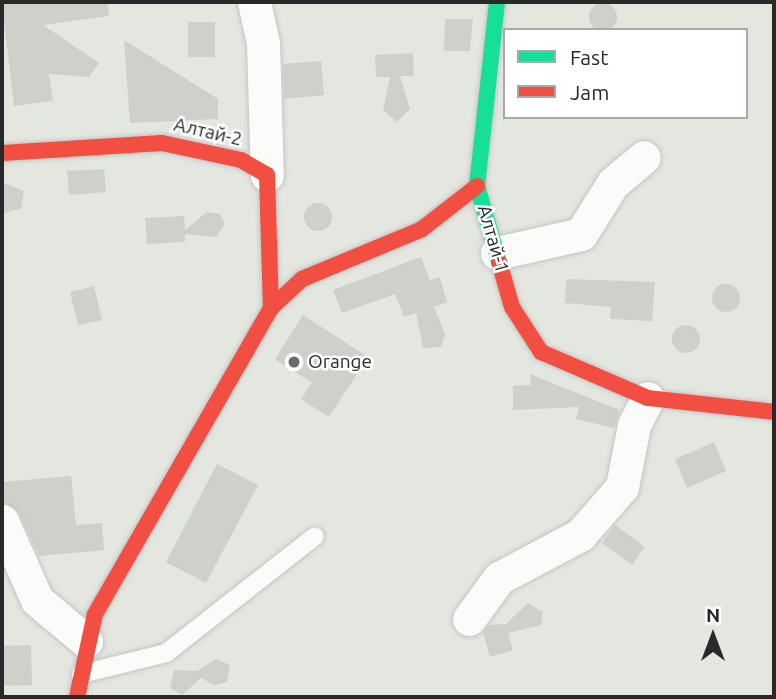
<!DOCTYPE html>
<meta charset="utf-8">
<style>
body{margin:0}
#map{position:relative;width:776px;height:699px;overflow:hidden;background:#e4e7e0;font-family:Ubuntu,sans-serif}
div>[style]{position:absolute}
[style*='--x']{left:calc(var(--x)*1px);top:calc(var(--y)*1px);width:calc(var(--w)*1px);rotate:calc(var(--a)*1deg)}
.building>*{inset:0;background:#ced0cb}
.round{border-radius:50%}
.roads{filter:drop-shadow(0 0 2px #c5c5c5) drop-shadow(0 0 2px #c5c5c5)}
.lane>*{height:18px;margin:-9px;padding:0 9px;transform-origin:9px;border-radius:9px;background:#fbfbfa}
.street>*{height:33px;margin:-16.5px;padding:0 16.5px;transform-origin:16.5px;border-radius:16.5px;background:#fbfbfa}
.fast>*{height:16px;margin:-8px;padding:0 8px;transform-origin:8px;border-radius:8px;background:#16e098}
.jam>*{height:16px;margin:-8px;padding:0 8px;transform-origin:8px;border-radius:8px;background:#f24e42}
.dots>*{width:19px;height:19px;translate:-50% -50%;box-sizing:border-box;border:4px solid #fff;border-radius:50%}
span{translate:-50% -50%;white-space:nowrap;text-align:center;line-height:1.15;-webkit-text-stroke:5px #fff;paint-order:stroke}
.street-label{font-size:19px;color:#292929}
.poi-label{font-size:19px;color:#292929}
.left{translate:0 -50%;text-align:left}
.frame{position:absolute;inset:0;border:4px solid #292929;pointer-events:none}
.legend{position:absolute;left:503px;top:28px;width:245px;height:91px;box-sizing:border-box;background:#fff;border:2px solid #a9a9a9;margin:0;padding:9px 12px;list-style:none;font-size:21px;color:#292929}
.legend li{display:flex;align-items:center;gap:14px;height:35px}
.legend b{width:35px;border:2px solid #a9a9a9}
.north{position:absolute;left:678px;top:601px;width:70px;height:70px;-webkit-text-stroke:5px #fff;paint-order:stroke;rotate:0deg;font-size:19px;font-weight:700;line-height:28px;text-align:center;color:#292929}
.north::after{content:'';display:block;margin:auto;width:24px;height:32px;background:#292929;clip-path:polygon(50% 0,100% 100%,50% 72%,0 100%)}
</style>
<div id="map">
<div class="building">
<div style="clip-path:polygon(108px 2px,109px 16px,43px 25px,99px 63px,89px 77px,49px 74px,53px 101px,14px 106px,2px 4px)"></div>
<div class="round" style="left:589px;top:3px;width:28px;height:28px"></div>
<div style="clip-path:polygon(445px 19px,473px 19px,470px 51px,444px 51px)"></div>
<div style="clip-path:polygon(188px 22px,215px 22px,215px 57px,188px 57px)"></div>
<div style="clip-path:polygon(124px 40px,218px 99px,218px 119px,130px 123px)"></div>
<div style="clip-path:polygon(413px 53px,414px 76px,400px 76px,410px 109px,397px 122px,383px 110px,390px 77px,376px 77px,375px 55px)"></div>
<div style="clip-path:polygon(321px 61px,324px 95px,284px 99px,283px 64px)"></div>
<div style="clip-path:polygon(104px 169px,106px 192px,69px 195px,67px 171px)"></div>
<div style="clip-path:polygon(2px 182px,24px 191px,21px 208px,2px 214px)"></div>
<div class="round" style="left:304px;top:203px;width:28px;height:28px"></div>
<div style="clip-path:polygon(207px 212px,220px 214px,225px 224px,216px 237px,185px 234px,185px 242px,147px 244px,145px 218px,184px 216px,185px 230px)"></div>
<div style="clip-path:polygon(421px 257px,430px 280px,440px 277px,447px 302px,434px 307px,445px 334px,441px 347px,423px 348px,416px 313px,404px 317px,395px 294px,342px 313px,333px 290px)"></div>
<div style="clip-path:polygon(566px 279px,655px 282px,652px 321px,610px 319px,611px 307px,565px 303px)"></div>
<div class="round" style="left:712px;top:284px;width:28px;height:28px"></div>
<div style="clip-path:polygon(94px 286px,102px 320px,78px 325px,70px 292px)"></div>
<div style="clip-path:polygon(303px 315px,368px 357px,329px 417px,301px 399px,312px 383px,275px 359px)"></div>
<div class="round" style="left:672px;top:325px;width:28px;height:28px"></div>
<div style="clip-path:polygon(530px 374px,620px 410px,614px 428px,576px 419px,579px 407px,513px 410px,513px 386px,531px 385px)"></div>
<div style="clip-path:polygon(714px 442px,726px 471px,687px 488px,675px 459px)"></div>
<div style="clip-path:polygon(217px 464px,258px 485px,206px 583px,166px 562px)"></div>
<div style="clip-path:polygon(71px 476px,76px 525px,102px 523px,104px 550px,39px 556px,19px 513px,2px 502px,2px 482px)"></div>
<div style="clip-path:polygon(615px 525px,645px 547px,632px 565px,602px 543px)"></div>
<div style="clip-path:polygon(528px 603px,543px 612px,541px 625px,508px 633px,513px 650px,490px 657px,483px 632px,489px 625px,506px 624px)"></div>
<div style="clip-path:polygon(31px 645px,32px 685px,2px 686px,2px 646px)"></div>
<div style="clip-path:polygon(216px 659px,230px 665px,227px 682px,214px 685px,201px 678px,182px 695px,170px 688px,174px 670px,197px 671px)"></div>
</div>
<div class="roads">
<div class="lane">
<div style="--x:81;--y:674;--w:88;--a:-13.9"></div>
<div style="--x:166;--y:653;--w:189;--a:-38.1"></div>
</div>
<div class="street">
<div style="--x:254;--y:2;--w:42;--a:77.6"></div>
<div style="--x:263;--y:43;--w:132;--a:88.3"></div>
<div style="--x:497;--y:253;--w:86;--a:-12.7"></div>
<div style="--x:581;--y:234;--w:60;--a:-57.9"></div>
<div style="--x:613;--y:183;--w:40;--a:-40"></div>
<div style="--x:2;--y:521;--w:86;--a:66.1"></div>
<div style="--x:37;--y:600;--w:64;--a:39.9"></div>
<div style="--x:469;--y:619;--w:51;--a:-53.8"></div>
<div style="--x:499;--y:578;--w:92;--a:-28"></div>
<div style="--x:580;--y:535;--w:64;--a:-48.8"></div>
<div style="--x:622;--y:487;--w:63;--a:-79"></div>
<div style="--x:634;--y:425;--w:30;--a:-63"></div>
</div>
<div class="fast">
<div style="--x:497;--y:2;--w:185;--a:96.2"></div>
<div style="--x:477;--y:186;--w:79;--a:73.9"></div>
</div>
<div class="jam">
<div style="--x:2;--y:153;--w:160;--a:-3.6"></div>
<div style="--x:162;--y:143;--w:81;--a:12.1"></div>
<div style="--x:241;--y:160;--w:30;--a:30"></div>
<div style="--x:267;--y:175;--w:133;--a:88.3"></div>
<div style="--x:499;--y:262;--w:47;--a:73.9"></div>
<div style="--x:512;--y:307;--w:54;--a:57.2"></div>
<div style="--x:541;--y:352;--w:116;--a:23.3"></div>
<div style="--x:648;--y:398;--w:127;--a:6.3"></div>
<div style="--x:77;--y:697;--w:85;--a:-77.8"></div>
<div style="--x:95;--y:614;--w:353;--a:-60.1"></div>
<div style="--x:271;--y:308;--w:42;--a:-43.1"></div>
<div style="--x:302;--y:279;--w:130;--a:-22.6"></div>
<div style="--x:422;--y:229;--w:70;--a:-38"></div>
</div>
</div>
<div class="dots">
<div style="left:294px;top:362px;background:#6a6c69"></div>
</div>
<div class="street-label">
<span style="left:208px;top:132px;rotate:13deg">Алтай-2</span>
<span style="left:493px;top:239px;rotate:74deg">Алтай-1</span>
</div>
<div class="poi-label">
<span class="left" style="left:308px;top:362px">Orange</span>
</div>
<div class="frame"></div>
<ul class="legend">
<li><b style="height:9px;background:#16e098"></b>Fast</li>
<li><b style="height:9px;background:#f24e42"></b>Jam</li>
</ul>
<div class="north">N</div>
</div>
